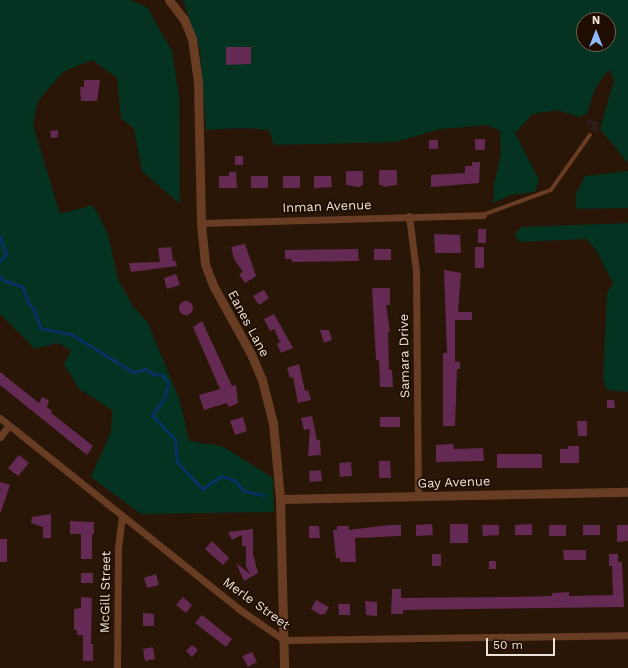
<!DOCTYPE html>
<style>
body{margin:0}
#map{position:relative;width:628px;height:668px;overflow:hidden;background:#291607;font-family:"Work Sans",sans-serif}
div>[style]{position:absolute}
[style*='--x']{left:calc(var(--x)*1px);top:calc(var(--y)*1px);width:calc(var(--w)*1px);rotate:calc(var(--a)*1deg)}
.industrial>*{inset:0;background:#2f1d1c}
.green>*{inset:0;background:#053321}
.stream>*{height:3px;margin:-1.5px;padding:0 1.5px;transform-origin:1.5px;border-radius:1.5px;background:#073163}
.building>*{inset:0;background:#642a53}
.round{border-radius:50%}
.service>*{height:3.5px;margin:-1.75px;padding:0 1.75px;transform-origin:1.75px;border-radius:1.75px;background:#683d23}
.minor>*{height:7px;margin:-3.5px;padding:0 3.5px;transform-origin:3.5px;border-radius:3.5px;background:#683d23}
.tertiary>*{height:9px;margin:-4.5px;padding:0 4.5px;transform-origin:4.5px;border-radius:4.5px;background:#683d23}
span{translate:-50% -50%;white-space:nowrap;text-align:center;line-height:1.15;-webkit-text-stroke:3.5px #1f0d01;paint-order:stroke}
.street-label{font-size:13px;color:#eee1d7}
.north{position:absolute;left:576px;top:12px;width:40px;height:40px;box-sizing:border-box;background:#1f0d01;border:1px solid #726257;border-radius:50%;rotate:0deg;font-size:11px;font-weight:700;line-height:16px;text-align:center;color:#eee1d7}
.north::after{content:'';display:block;margin:auto;width:14px;height:18px;background:#8fb8fd;clip-path:polygon(50% 0,100% 100%,50% 72%,0 100%)}
.scale{position:absolute;left:486px;top:638px;width:69px;height:18px;box-sizing:border-box;border:2px solid #eee1d7;border-top:0;padding-left:5px;font-size:12px;line-height:14px;white-space:nowrap;color:#eee1d7;-webkit-text-stroke:3px #1f0d01;paint-order:stroke}
</style>
<div id="map">
<div class="industrial">
<div style="clip-path:polygon(587px 119px,599px 122px,597px 131px,591px 130px,592px 125px,586px 125px)"></div>
</div>
<div class="green">
<div style="clip-path:polygon(0 0,130px 0,147px 7px,172px 51px,179px 96px,180px 204px,142px 171px,134px 129px,121px 118px,117px 78px,92px 60px,63px 72px,38px 101px,33px 125px,60px 214px,93px 205px,108px 234px,118px 279px,132px 305px,148px 323px,180px 401px,189px 441px,222px 446px,273px 478px,274px 512px,141px 514px,91px 477px,111px 432px,112px 410px,79px 389px,64px 364px,71px 351px,58px 343px,35px 349px,0 314px)"></div>
<div style="clip-path:polygon(evenodd,183px 0,628px 0,628px 163px,600px 129px,614px 81px,609px 69px,595px 89px,587px 114px,579px 117px,557px 110px,533px 114px,515px 133px,539px 180px,535px 192px,511px 195px,493px 203px,494px 184px,501px 155px,500px 131px,487px 125px,441px 129px,395px 142px,274px 145px,269px 130px,241px 128px,206px 130px,200px 49px,183px 0,584px 20px,608px 20px,608px 44px,584px 44px,584px 20px)"></div>
<div style="clip-path:polygon(628px 171px,628px 208px,576px 209px,576px 194px,585px 176px)"></div>
<div style="clip-path:polygon(628px 223px,628px 392px,607px 390px,603px 379px,607px 293px,613px 283px,596px 250px,586px 239px,520px 242px,514px 235px,521px 227px)"></div>
</div>
<div class="stream">
<div style="--x:0;--y:237;--w:18;--a:71"></div>
<div style="--x:6;--y:254;--w:9;--a:131"></div>
<div style="--x:0;--y:276;--w:5;--a:53"></div>
<div style="--x:3;--y:280;--w:21;--a:19"></div>
<div style="--x:23;--y:287;--w:17;--a:73"></div>
<div style="--x:28;--y:303;--w:8;--a:45"></div>
<div style="--x:34;--y:309;--w:20;--a:72"></div>
<div style="--x:40;--y:328;--w:32;--a:11"></div>
<div style="--x:71;--y:334;--w:73;--a:31.5"></div>
<div style="--x:133;--y:372;--w:13;--a:-13"></div>
<div style="--x:146;--y:369;--w:9;--a:36"></div>
<div style="--x:153;--y:374;--w:9;--a:6"></div>
<div style="--x:162;--y:375;--w:10;--a:53"></div>
<div style="--x:168;--y:383;--w:16;--a:104"></div>
<div style="--x:164;--y:399;--w:20;--a:127"></div>
<div style="--x:152;--y:415;--w:34;--a:47"></div>
<div style="--x:175;--y:440;--w:22;--a:85"></div>
<div style="--x:177;--y:462;--w:37;--a:47"></div>
<div style="--x:202;--y:489;--w:23;--a:-34"></div>
<div style="--x:221;--y:476;--w:14;--a:17"></div>
<div style="--x:234;--y:480;--w:15;--a:48"></div>
<div style="--x:244;--y:491;--w:19;--a:12"></div>
</div>
<div class="building">
<div style="clip-path:polygon(226px 47px,251px 47px,251px 64px,226px 65px)"></div>
<div style="clip-path:polygon(84px 80px,100px 80px,97px 101px,81px 101px,80px 87px,84px 87px)"></div>
<div style="clip-path:polygon(58px 130px,58px 137px,51px 138px,50px 131px)"></div>
<div style="clip-path:polygon(475px 139px,485px 139px,485px 150px,475px 150px)"></div>
<div style="clip-path:polygon(429px 140px,438px 140px,438px 149px,429px 149px)"></div>
<div style="clip-path:polygon(235px 156px,243px 156px,243px 165px,235px 165px)"></div>
<div style="clip-path:polygon(472px 162px,480px 162px,479px 183px,431px 187px,431px 175px,465px 173px,465px 166px,472px 166px)"></div>
<div style="clip-path:polygon(379px 170px,397px 170px,397px 185px,383px 187px,383px 185px,379px 185px)"></div>
<div style="clip-path:polygon(346px 171px,363px 171px,363px 185px,359px 187px,346px 185px)"></div>
<div style="clip-path:polygon(229px 172px,236px 172px,237px 188px,219px 188px,219px 176px,229px 176px)"></div>
<div style="clip-path:polygon(251px 176px,268px 176px,268px 188px,251px 188px)"></div>
<div style="clip-path:polygon(283px 176px,300px 176px,300px 188px,283px 188px)"></div>
<div style="clip-path:polygon(314px 176px,331px 176px,332px 187px,314px 188px)"></div>
<div style="clip-path:polygon(478px 229px,486px 229px,486px 243px,478px 243px)"></div>
<div style="clip-path:polygon(434px 234px,460px 235px,461px 253px,435px 253px)"></div>
<div style="clip-path:polygon(245px 244px,256px 276px,245px 283px,239px 274px,243px 272px,234px 259px,231px 247px)"></div>
<div style="clip-path:polygon(171px 247px,173px 261px,176px 261px,177px 266px,131px 272px,129px 263px,160px 262px,158px 248px)"></div>
<div style="clip-path:polygon(475px 247px,484px 247px,484px 268px,475px 268px)"></div>
<div style="clip-path:polygon(358px 249px,359px 261px,292px 262px,291px 259px,285px 259px,285px 250px)"></div>
<div style="clip-path:polygon(374px 249px,391px 249px,391px 260px,374px 260px)"></div>
<div style="clip-path:polygon(444px 270px,461px 273px,458px 312px,472px 312px,472px 320px,455px 320px,455px 362px,460px 362px,460px 369px,457px 369px,455px 426px,443px 426px,443px 353px,447px 353px)"></div>
<div style="clip-path:polygon(176px 274px,180px 285px,167px 289px,164px 278px)"></div>
<div style="clip-path:polygon(372px 288px,390px 288px,390px 305px,386px 305px,390px 332px,388px 332px,389px 370px,392px 370px,393px 387px,380px 387px,379px 360px,376px 360px)"></div>
<div style="clip-path:polygon(264px 290px,269px 298px,259px 305px,253px 296px)"></div>
<div class="round" style="left:179px;top:301px;width:14px;height:14px"></div>
<div style="clip-path:polygon(274px 314px,293px 348px,281px 353px,277px 344px,280px 342px,274px 329px,270px 331px,264px 319px)"></div>
<div style="clip-path:polygon(202px 321px,232px 386px,236px 385px,238px 403px,229px 407px,227px 403px,204px 410px,199px 395px,220px 389px,193px 327px)"></div>
<div style="clip-path:polygon(320px 330px,329px 330px,332px 340px,324px 343px)"></div>
<div style="clip-path:polygon(299px 364px,305px 391px,308px 390px,311px 400px,298px 403px,293px 377px,290px 378px,287px 368px)"></div>
<div style="clip-path:polygon(0 372px,39px 403px,42px 397px,49px 400px,47px 407px,52px 411px,51px 413px,93px 446px,87px 455px,0 385px)"></div>
<div style="clip-path:polygon(607px 400px,614px 400px,615px 408px,607px 408px)"></div>
<div style="clip-path:polygon(312px 416px,317px 440px,320px 440px,321px 455px,308px 456px,310px 429px,304px 430px,301px 418px)"></div>
<div style="clip-path:polygon(243px 417px,247px 431px,235px 435px,230px 421px)"></div>
<div style="clip-path:polygon(380px 417px,400px 417px,400px 427px,380px 427px)"></div>
<div style="clip-path:polygon(577px 421px,587px 421px,587px 436px,578px 436px)"></div>
<div style="clip-path:polygon(453px 444px,454px 449px,483px 448px,484px 461px,436px 462px,436px 445px)"></div>
<div style="clip-path:polygon(568px 446px,579px 446px,579px 463px,560px 463px,560px 449px,568px 449px)"></div>
<div style="clip-path:polygon(497px 454px,542px 454px,542px 468px,497px 468px)"></div>
<div style="clip-path:polygon(19px 455px,29px 463px,18px 476px,8px 468px)"></div>
<div style="clip-path:polygon(379px 461px,390px 461px,391px 478px,379px 478px)"></div>
<div style="clip-path:polygon(351px 462px,352px 476px,340px 477px,339px 463px)"></div>
<div style="clip-path:polygon(321px 470px,322px 481px,310px 482px,309px 471px)"></div>
<div style="clip-path:polygon(0 482px,10px 485px,1px 512px,0 512px)"></div>
<div style="clip-path:polygon(51px 514px,51px 538px,43px 538px,43px 527px,31px 523px,32px 517px)"></div>
<div style="clip-path:polygon(70px 521px,94px 522px,94px 534px,92px 534px,92px 559px,81px 559px,81px 534px,70px 534px)"></div>
<div style="clip-path:polygon(432px 524px,433px 535px,416px 536px,416px 525px)"></div>
<div style="clip-path:polygon(450px 524px,468px 524px,468px 543px,450px 543px)"></div>
<div style="clip-path:polygon(532px 524px,532px 535px,515px 535px,515px 525px)"></div>
<div style="clip-path:polygon(389px 525px,401px 525px,401px 536px,355px 538px,356px 562px,340px 562px,340px 558px,336px 558px,333px 530px,337px 530px,337px 526px,349px 526px,349px 530px)"></div>
<div style="clip-path:polygon(482px 525px,499px 525px,499px 535px,483px 536px)"></div>
<div style="clip-path:polygon(549px 525px,566px 525px,566px 536px,549px 536px)"></div>
<div style="clip-path:polygon(583px 525px,600px 525px,600px 535px,583px 535px)"></div>
<div style="clip-path:polygon(617px 525px,628px 525px,628px 541px,617px 542px)"></div>
<div style="clip-path:polygon(309px 526px,319px 526px,320px 538px,309px 538px)"></div>
<div style="clip-path:polygon(253px 529px,253px 554px,258px 573px,244px 581px,236px 563px,250px 574px,246px 567px,246px 546px,242px 546px,242px 535px,232px 540px,228px 532px)"></div>
<div style="clip-path:polygon(0 539px,7px 539px,7px 562px,0 562px)"></div>
<div style="clip-path:polygon(212px 541px,229px 558px,223px 565px,205px 549px)"></div>
<div style="clip-path:polygon(563px 550px,586px 550px,586px 560px,564px 560px)"></div>
<div style="clip-path:polygon(432px 554px,441px 554px,441px 566px,432px 566px)"></div>
<div style="clip-path:polygon(609px 554px,618px 554px,618px 562px,622px 562px,624px 607px,403px 610px,403px 614px,391px 614px,392px 589px,401px 589px,401px 598px,513px 597px,552px 596px,552px 593px,569px 592px,569px 596px,613px 595px,612px 566px,609px 566px)"></div>
<div style="clip-path:polygon(489px 561px,496px 561px,496px 569px,489px 569px)"></div>
<div style="clip-path:polygon(81px 573px,93px 573px,93px 583px,81px 583px)"></div>
<div style="clip-path:polygon(156px 574px,159px 585px,147px 588px,144px 578px)"></div>
<div style="clip-path:polygon(81px 597px,92px 598px,91px 644px,93px 644px,93px 661px,83px 661px,83px 635px,77px 635px,77px 630px,74px 630px,74px 609px,81px 608px)"></div>
<div style="clip-path:polygon(183px 597px,192px 605px,186px 613px,176px 605px)"></div>
<div style="clip-path:polygon(316px 600px,329px 607px,325px 614px,321px 615px,311px 609px)"></div>
<div style="clip-path:polygon(365px 601px,377px 602px,377px 616px,366px 615px)"></div>
<div style="clip-path:polygon(338px 604px,350px 604px,350px 615px,339px 615px)"></div>
<div style="clip-path:polygon(143px 613px,154px 614px,154px 626px,143px 626px)"></div>
<div style="clip-path:polygon(202px 615px,232px 639px,226px 647px,195px 623px)"></div>
<div style="clip-path:polygon(192px 645px,198px 650px,192px 657px,186px 651px)"></div>
<div style="clip-path:polygon(153px 647px,155px 659px,145px 661px,143px 649px)"></div>
<div style="clip-path:polygon(252px 652px,257px 662px,248px 667px,242px 656px)"></div>
</div>
<div class="service">
<div style="--x:483;--y:215;--w:72;--a:-20.2"></div>
<div style="--x:551;--y:190;--w:67;--a:-54.7"></div>
</div>
<div class="minor">
<div style="--x:409;--y:216;--w:55;--a:82.7"></div>
<div style="--x:416;--y:271;--w:226;--a:89.5"></div>
<div style="--x:201;--y:223;--w:282;--a:-1.6"></div>
<div style="--x:0;--y:418;--w:306;--a:38.6"></div>
<div style="--x:239;--y:609;--w:55;--a:34.6"></div>
<div style="--x:284;--y:640;--w:344;--a:-0.8"></div>
<div style="--x:0;--y:437;--w:15;--a:-53"></div>
<div style="--x:117;--y:668;--w:120;--a:-89.5"></div>
<div style="--x:118;--y:548;--w:32;--a:-83"></div>
</div>
<div class="tertiary">
<div style="--x:169;--y:0;--w:24;--a:52"></div>
<div style="--x:184;--y:19;--w:22;--a:68"></div>
<div style="--x:192;--y:39;--w:43;--a:82.1"></div>
<div style="--x:198;--y:82;--w:141;--a:88.8"></div>
<div style="--x:201;--y:223;--w:41;--a:84.4"></div>
<div style="--x:205;--y:264;--w:25;--a:69"></div>
<div style="--x:214;--y:287;--w:77;--a:61.1"></div>
<div style="--x:251;--y:354;--w:28;--a:67"></div>
<div style="--x:262;--y:380;--w:44;--a:75.7"></div>
<div style="--x:273;--y:423;--w:76;--a:84.7"></div>
<div style="--x:280;--y:499;--w:169;--a:88.6"></div>
<div style="--x:280;--y:499;--w:348;--a:-1.2"></div>
</div>
<div class="street-label">
<span style="left:327px;top:207px;rotate:-2deg">Inman Avenue</span>
<span style="left:248px;top:324px;rotate:62deg">Eanes Lane</span>
<span style="left:405px;top:356px;rotate:-91deg">Samara Drive</span>
<span style="left:454px;top:483px;rotate:-2deg">Gay Avenue</span>
<span style="left:106px;top:592px;rotate:-89deg">McGill Street</span>
<span style="left:256px;top:604px;rotate:36deg">Merle Street</span>
</div>
<div class="north">N</div>
<div class="scale">50 m</div>
</div>
